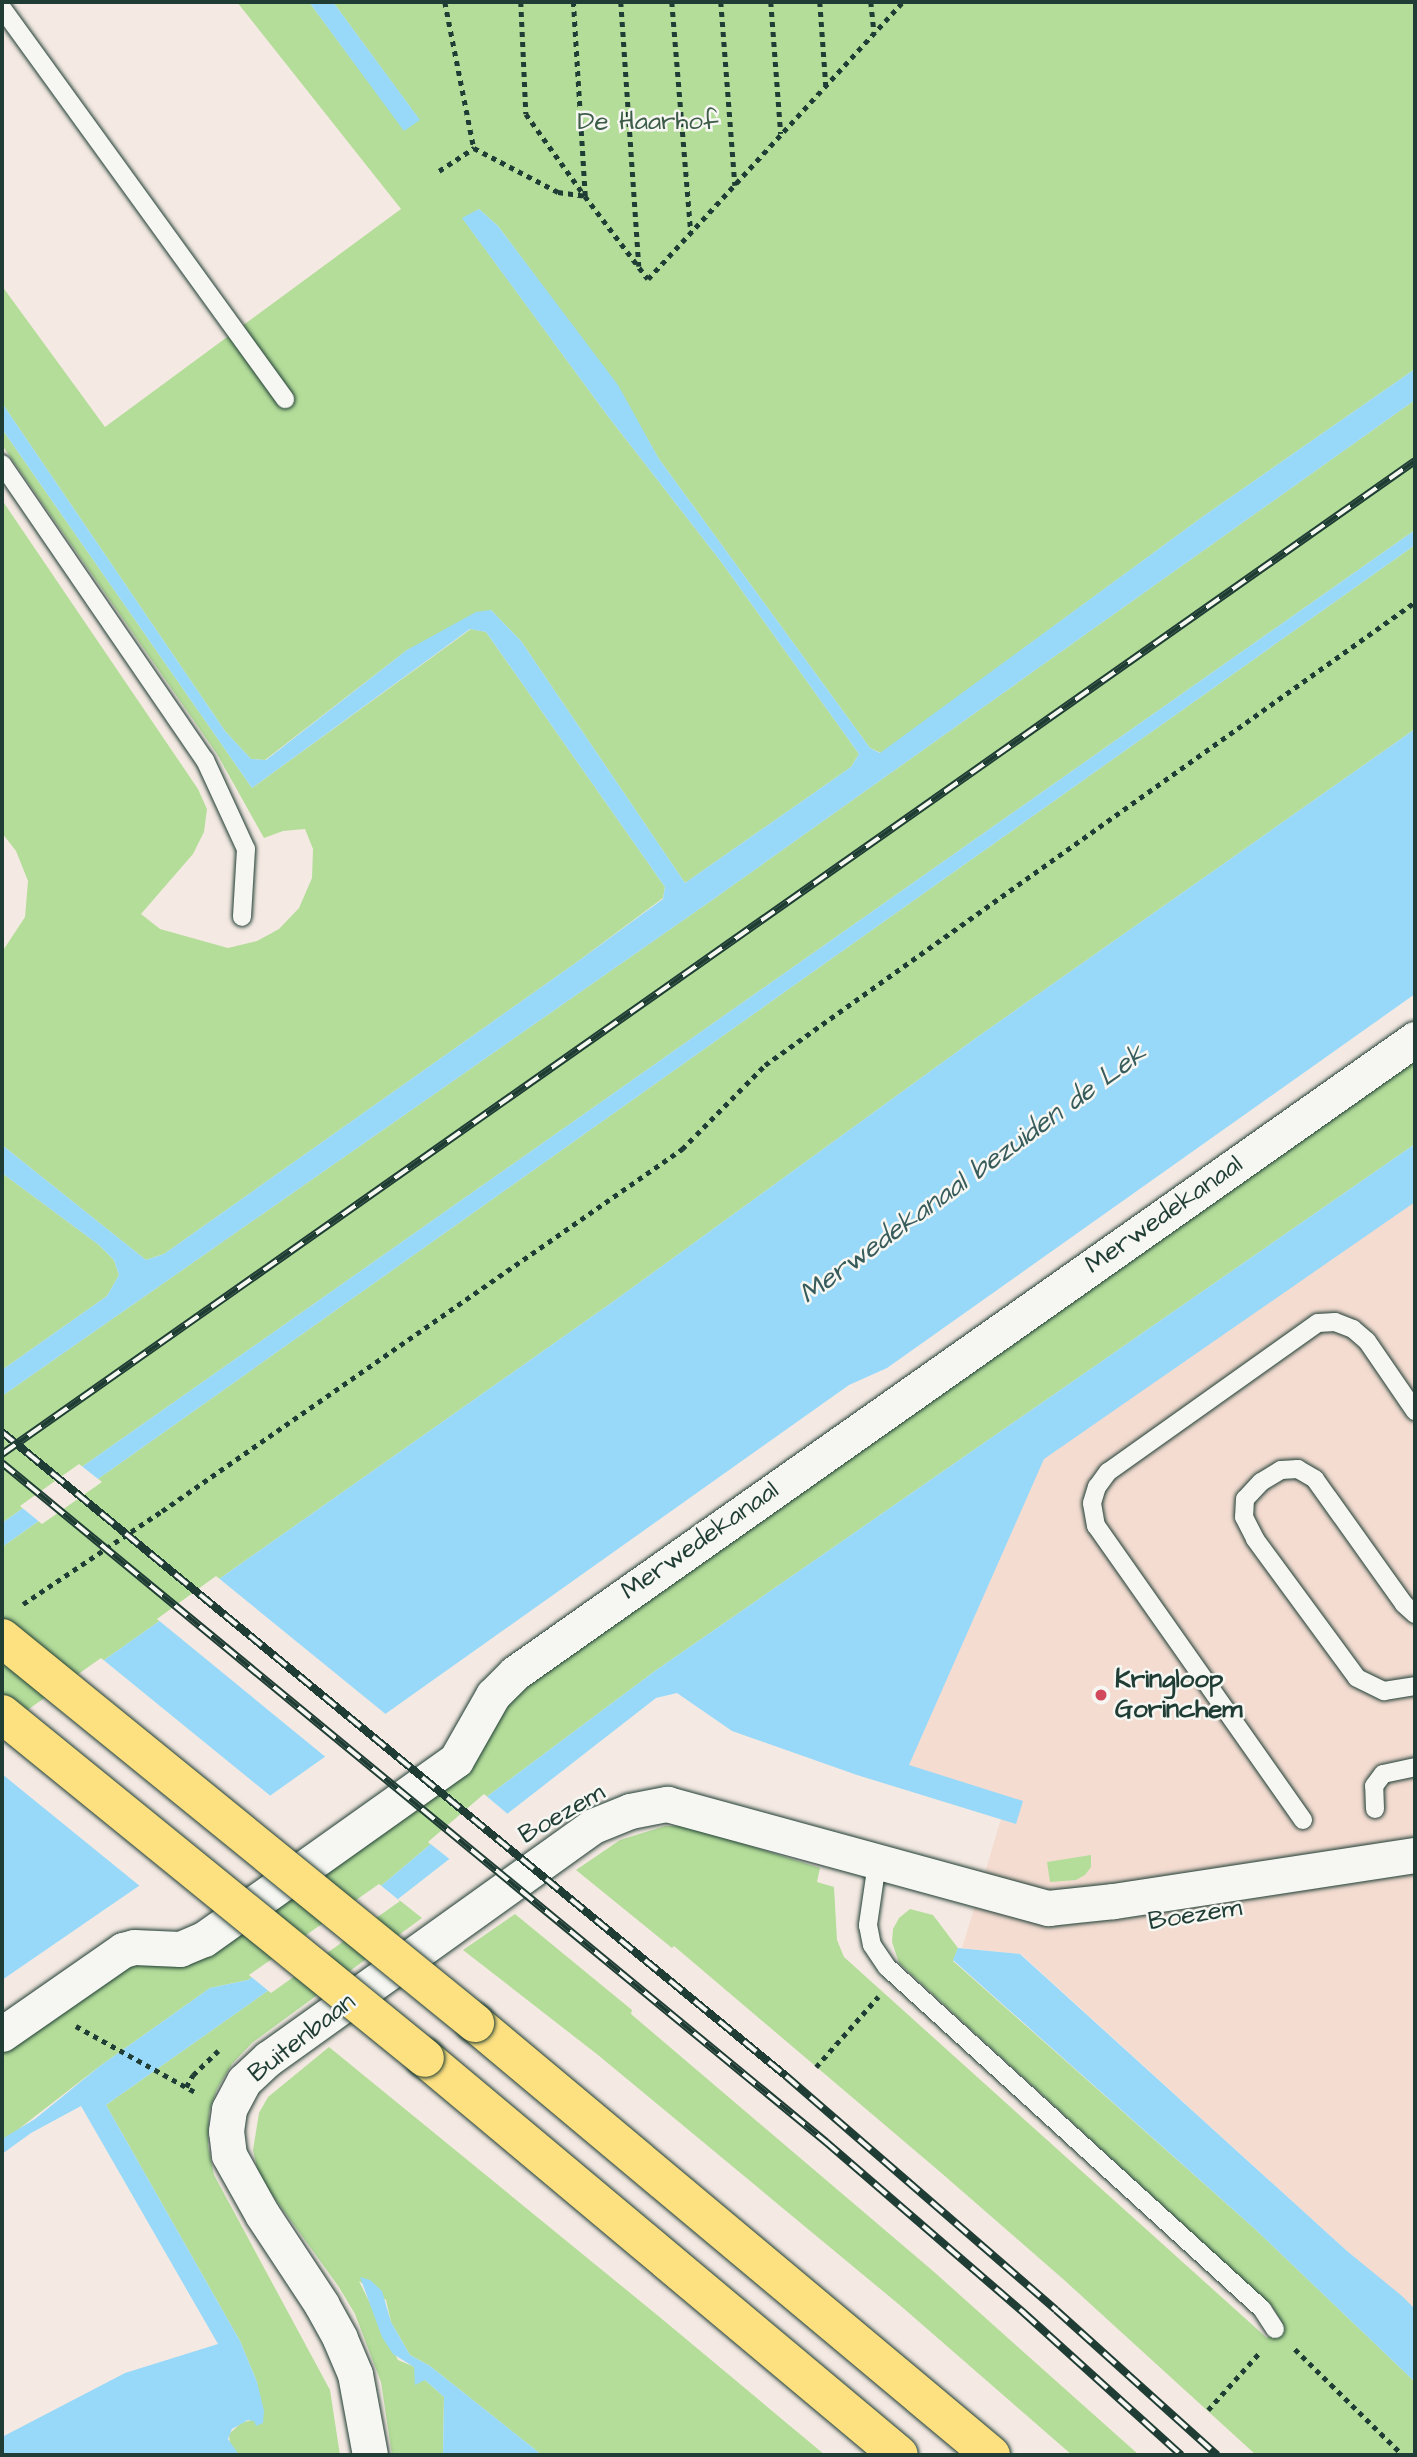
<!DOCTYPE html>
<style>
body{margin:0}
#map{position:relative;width:1417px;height:2457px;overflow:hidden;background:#f5eae3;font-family:"Architects Daughter",sans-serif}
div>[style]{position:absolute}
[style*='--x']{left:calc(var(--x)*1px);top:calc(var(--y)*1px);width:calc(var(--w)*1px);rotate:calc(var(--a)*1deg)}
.built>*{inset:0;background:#f4dcd1}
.green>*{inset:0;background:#b4dd9a}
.water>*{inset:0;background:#98d9f9}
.pier>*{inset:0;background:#f5eae3}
.path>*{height:4.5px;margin-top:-2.25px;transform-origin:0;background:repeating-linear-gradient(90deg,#1f3d34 0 5px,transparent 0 10px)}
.roads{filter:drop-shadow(0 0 2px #1f3d34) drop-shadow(0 0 2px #1f3d34)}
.service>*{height:18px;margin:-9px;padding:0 9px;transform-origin:9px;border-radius:9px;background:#f6f6f2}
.minor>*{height:35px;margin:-17.5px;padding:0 17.5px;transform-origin:17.5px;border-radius:17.5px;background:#f6f6f2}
.motorway>*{height:38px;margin:-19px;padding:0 19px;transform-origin:19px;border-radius:19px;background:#fde080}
.rail>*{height:8px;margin-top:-4px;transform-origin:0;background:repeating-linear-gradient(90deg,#f6f6f2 0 16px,#1f3d34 0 32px);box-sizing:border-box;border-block:2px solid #1f3d34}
.bridges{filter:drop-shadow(0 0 2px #1f3d34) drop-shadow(0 0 2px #1f3d34)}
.motorway-bridge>*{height:38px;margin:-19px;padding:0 19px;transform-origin:19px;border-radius:19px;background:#fde080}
.dots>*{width:19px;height:19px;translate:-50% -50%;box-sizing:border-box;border:4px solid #f6f6f2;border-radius:50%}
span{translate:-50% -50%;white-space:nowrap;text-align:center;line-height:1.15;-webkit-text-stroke:5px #f6f6f2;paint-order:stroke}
.park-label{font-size:26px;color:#3d5d48}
.street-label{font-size:26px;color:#1f3d34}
.poi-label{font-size:26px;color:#1f3d34;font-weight:700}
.left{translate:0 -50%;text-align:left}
.water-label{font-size:28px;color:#375c5b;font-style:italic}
.frame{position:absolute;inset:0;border:4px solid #1f3d34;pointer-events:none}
</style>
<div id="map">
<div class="built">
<div style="clip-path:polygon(1415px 1175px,1415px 2309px,1347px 2251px,1021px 1954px,962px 1948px,1004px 1809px,884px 1773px,1018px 1448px)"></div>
</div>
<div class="green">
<div style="clip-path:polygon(237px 2px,309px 2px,404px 130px,419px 119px,333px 2px,1415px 2px,1415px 369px,1205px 515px,881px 753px,870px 748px,659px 459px,617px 385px,498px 226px,479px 209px,463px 219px,607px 415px,722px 563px,859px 754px,851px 767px,685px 883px,521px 641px,491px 610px,407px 650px,265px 760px,251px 759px,225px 731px,2px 403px,2px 286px,105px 427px,401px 209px)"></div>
<div style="clip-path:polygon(1415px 400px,1415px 530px,2px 1523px,2px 1396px,715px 898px)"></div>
<div style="clip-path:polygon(2px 429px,252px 788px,471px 629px,486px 632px,665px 887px,663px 898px,577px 962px,164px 1254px,146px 1260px,2px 1145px,2px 952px,25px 917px,28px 881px,16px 851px,2px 833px,2px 500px,198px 789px,207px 809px,204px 832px,193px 854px,141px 914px,160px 929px,228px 948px,257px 941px,279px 929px,299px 908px,312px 878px,313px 849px,305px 829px,283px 831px,264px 838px,217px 754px,2px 445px)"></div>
<div style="clip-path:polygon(1415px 545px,1415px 729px,976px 1038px,614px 1301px,2px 1732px,2px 1547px)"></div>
<div style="clip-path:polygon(1415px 1060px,1415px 1144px,655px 1671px,489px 1795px,375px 1891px,248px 1980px,210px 1988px,100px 2066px,2px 2142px,2px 2049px,129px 1957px,334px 1857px,519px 1681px)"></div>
<div style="clip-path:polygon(2px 1173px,99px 1245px,114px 1260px,119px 1275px,107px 1296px,2px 1370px)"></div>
<div style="clip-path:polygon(665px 1826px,687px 1826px,820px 1868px,817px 1882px,834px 1887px,837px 1940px,844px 1957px,1267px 2338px,1282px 2322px,1273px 2307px,899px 1963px,892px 1942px,893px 1929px,899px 1918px,910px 1909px,933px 1915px,958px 1948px,953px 1961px,1255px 2229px,1415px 2382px,1415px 2455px,1256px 2455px,1063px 2279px,939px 2171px,674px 1946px,672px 1948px,576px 1870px,620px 1840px)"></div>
<div style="clip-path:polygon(1091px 1855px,1091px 1867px,1085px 1875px,1076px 1880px,1050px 1882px,1047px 1862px)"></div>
<div style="clip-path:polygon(398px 1899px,422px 1918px,252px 2043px,232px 2064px,217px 2089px,209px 2112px,208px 2146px,214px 2175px,330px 2390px,340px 2455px,239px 2455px,230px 2445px,229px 2434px,241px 2423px,262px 2417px,257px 2382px,240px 2341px,106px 2105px)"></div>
<div style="clip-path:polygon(515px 1914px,632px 2010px,631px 2014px,933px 2271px,1139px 2455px,1072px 2455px,902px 2307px,598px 2055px,463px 1950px)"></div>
<div style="clip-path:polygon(329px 2047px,662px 2319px,825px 2455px,542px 2455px,430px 2366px,410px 2355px,391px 2322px,386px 2300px,359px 2281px,398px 2360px,415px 2367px,420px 2380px,425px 2380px,444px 2397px,443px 2455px,392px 2455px,381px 2382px,355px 2314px,339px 2287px,265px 2185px,257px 2168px,253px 2150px,259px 2113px,268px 2097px)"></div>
</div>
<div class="water">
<div style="clip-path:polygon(309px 2px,333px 2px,420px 120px,404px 131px)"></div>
<div style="clip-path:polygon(479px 209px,498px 226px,618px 385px,659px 459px,870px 748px,880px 753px,1205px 515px,1415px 369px,1415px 400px,715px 898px,2px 1396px,2px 1370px,107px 1296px,119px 1275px,114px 1260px,99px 1245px,2px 1173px,2px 1145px,146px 1260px,164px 1254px,577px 962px,663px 899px,665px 887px,486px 632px,470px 629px,252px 788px,2px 429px,2px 403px,225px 731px,251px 759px,266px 760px,407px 650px,476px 612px,491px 610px,521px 641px,685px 883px,851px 767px,859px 754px,722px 563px,607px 415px,462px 218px)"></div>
<div style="clip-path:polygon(1415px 530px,1415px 545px,2px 1547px,2px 1523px)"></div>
<div style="clip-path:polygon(1415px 729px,1415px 994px,887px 1368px,849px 1385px,264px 1800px,2px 1980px,2px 1732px,614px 1301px,976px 1038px)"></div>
<div style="clip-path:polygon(1415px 1144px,1415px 1202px,1044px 1459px,909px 1765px,1023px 1801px,1016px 1824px,857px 1775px,732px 1731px,677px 1693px,656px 1698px,398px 1899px,106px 2105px,240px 2341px,257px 2382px,264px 2411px,263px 2423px,256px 2426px,254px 2421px,248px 2420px,232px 2429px,228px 2439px,239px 2455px,2px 2455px,2px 2437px,125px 2373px,218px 2344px,81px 2106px,31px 2133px,2px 2154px,2px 2139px,35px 2119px,100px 2066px,210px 1988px,248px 1980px,375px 1891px,489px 1795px,655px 1671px)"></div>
<div style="clip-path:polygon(958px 1948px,1020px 1954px,1347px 2251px,1402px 2296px,1415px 2309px,1415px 2382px,1255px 2229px,953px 1960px)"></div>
<div style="clip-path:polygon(360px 2277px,370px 2280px,382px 2291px,391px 2322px,410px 2355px,430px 2366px,542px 2455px,443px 2455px,444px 2397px,425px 2380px,415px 2385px,414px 2367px,393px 2354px,382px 2337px)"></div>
</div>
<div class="pier">
<div style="clip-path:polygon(79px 1464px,102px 1482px,42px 1524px,20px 1506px)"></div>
<div style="clip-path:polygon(216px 1576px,388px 1716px,328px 1759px,157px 1619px)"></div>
<div style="clip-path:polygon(101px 1658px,273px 1798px,141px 1887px,2px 1774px,2px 1728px)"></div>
<div style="clip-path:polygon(484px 1794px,510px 1816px,452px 1861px,428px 1842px)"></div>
<div style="clip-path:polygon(379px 1884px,400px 1901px,271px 1993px,249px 1975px)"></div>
</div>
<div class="path">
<div style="--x:445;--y:2;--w:149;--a:78.8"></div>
<div style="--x:474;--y:148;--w:95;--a:27.6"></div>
<div style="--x:558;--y:192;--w:27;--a:8"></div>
<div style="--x:585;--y:196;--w:104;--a:52.8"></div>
<div style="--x:648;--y:279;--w:377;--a:-47.4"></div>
<div style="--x:521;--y:2;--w:112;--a:87.4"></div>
<div style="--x:526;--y:114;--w:101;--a:54.3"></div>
<div style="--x:585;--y:196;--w:194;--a:-93.5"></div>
<div style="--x:621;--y:2;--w:265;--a:86.1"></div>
<div style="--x:672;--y:2;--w:231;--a:85.3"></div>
<div style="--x:721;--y:2;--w:184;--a:85.6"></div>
<div style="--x:771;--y:2;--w:132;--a:85.7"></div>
<div style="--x:820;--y:2;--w:83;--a:85.9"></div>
<div style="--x:871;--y:2;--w:31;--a:84"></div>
<div style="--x:439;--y:171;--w:42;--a:-33.3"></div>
<div style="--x:23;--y:1604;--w:167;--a:-33.8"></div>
<div style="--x:162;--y:1511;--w:634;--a:-34.84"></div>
<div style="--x:682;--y:1149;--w:118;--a:-45.3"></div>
<div style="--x:765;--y:1065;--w:798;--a:-35.46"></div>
<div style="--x:76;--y:2026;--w:138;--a:29"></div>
<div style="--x:816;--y:2067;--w:94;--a:-48.5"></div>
<div style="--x:186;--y:2087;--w:14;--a:-60"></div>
<div style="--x:193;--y:2075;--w:35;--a:-44"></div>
<div style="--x:1295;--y:2349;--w:151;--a:44.5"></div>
<div style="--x:1208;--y:2410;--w:79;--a:-48.1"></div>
</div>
<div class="roads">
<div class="service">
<div style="--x:2;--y:8;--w:483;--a:54.1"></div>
<div style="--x:2;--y:464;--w:359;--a:55.6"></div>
<div style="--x:205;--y:760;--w:98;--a:65.3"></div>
<div style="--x:246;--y:849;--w:68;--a:93.4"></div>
<div style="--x:1415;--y:1614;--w:15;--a:-138"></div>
<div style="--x:1404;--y:1604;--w:153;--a:-125.5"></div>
<div style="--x:1315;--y:1479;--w:20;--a:-150"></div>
<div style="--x:1298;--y:1469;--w:17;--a:177"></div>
<div style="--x:1281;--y:1470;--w:23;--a:149"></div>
<div style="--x:1261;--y:1482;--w:23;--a:133"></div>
<div style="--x:1245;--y:1499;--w:18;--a:93"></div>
<div style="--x:1244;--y:1517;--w:25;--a:63"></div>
<div style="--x:1255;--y:1539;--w:172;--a:53.7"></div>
<div style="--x:1357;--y:1678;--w:30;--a:26"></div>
<div style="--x:1384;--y:1691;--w:31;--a:-9"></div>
<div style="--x:1375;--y:1809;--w:23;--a:-92"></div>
<div style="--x:1374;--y:1786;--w:15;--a:-53"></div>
<div style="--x:1383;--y:1774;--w:33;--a:-12"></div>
<div style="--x:1303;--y:1820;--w:360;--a:-125.1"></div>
<div style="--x:1096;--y:1526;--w:23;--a:-100"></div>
<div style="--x:1092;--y:1503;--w:17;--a:-73"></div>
<div style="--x:1097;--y:1487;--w:19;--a:-54"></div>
<div style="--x:1108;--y:1472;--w:257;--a:-35.4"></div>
<div style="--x:1318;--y:1323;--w:17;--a:-3"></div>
<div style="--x:1335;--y:1322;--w:19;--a:21"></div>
<div style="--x:1353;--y:1329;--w:18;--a:41"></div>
<div style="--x:1367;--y:1341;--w:85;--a:55.6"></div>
<div style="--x:877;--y:1863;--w:63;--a:98.3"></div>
<div style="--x:868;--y:1925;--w:20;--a:79"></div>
<div style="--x:872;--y:1945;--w:27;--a:56"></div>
<div style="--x:887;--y:1967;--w:508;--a:42.36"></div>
<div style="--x:1262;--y:2309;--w:24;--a:57"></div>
</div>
<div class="minor">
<div style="--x:2;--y:2034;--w:147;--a:-34.8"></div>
<div style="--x:123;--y:1950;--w:11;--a:-15"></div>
<div style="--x:134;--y:1947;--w:46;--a:2.5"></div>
<div style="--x:180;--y:1949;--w:26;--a:-23"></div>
<div style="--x:204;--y:1939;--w:309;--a:-35.4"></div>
<div style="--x:456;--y:1760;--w:75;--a:-60.4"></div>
<div style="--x:493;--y:1695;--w:31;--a:-45"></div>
<div style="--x:515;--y:1673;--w:1101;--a:-35.16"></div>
<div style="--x:370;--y:2455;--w:82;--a:-100.5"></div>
<div style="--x:355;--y:2374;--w:39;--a:-113"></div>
<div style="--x:340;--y:2338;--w:38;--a:-119"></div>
<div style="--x:322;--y:2305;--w:109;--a:-123.4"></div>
<div style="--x:262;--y:2214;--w:68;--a:-119.2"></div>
<div style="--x:229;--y:2155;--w:24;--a:-97"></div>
<div style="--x:226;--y:2131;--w:22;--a:-82"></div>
<div style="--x:229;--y:2109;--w:32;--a:-62"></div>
<div style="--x:244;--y:2081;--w:34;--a:-43"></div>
<div style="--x:269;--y:2058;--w:398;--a:-35.6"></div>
<div style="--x:593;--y:1826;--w:40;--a:-22"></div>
<div style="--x:630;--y:1811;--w:38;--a:-11"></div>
<div style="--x:667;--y:1804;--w:395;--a:15.3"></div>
<div style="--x:1048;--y:1908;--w:66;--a:-6.1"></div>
<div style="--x:1114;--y:1901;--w:304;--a:-8.7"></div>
</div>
<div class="motorway">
<div style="--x:475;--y:2023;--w:673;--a:39.94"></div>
<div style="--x:425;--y:2058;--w:618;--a:39.95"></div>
</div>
</div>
<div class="rail">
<div style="--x:2;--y:1432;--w:1015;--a:39.4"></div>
<div style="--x:786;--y:2076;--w:357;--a:40.9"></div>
<div style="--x:1056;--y:2310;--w:217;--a:42"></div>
<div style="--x:2;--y:1454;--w:1727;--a:-35.1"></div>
<div style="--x:2;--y:1463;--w:1068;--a:39.49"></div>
<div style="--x:826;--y:2142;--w:262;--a:40.8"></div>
<div style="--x:1024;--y:2313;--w:212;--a:42.1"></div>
</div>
<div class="bridges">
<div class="motorway-bridge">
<div style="--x:2;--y:1638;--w:610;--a:39.14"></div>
<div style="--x:2;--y:1714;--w:545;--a:39.12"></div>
</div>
</div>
<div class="dots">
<div style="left:1101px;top:1695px;background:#d1495b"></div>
</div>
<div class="park-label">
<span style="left:648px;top:122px">De Haarhof</span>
</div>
<div class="street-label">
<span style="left:1164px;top:1215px;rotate:-35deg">Merwedekanaal</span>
<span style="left:700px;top:1541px;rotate:-35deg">Merwedekanaal</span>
<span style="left:562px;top:1814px;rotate:-30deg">Boezem</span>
<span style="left:1195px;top:1915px;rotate:-9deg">Boezem</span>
<span style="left:302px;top:2038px;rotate:-38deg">Buitenbaan</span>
</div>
<div class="poi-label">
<span class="left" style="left:1115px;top:1695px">Kringloop<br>Gorinchem</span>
</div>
<div class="water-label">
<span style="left:973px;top:1174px;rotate:-36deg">Merwedekanaal bezuiden de Lek</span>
</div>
<div class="frame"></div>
</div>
